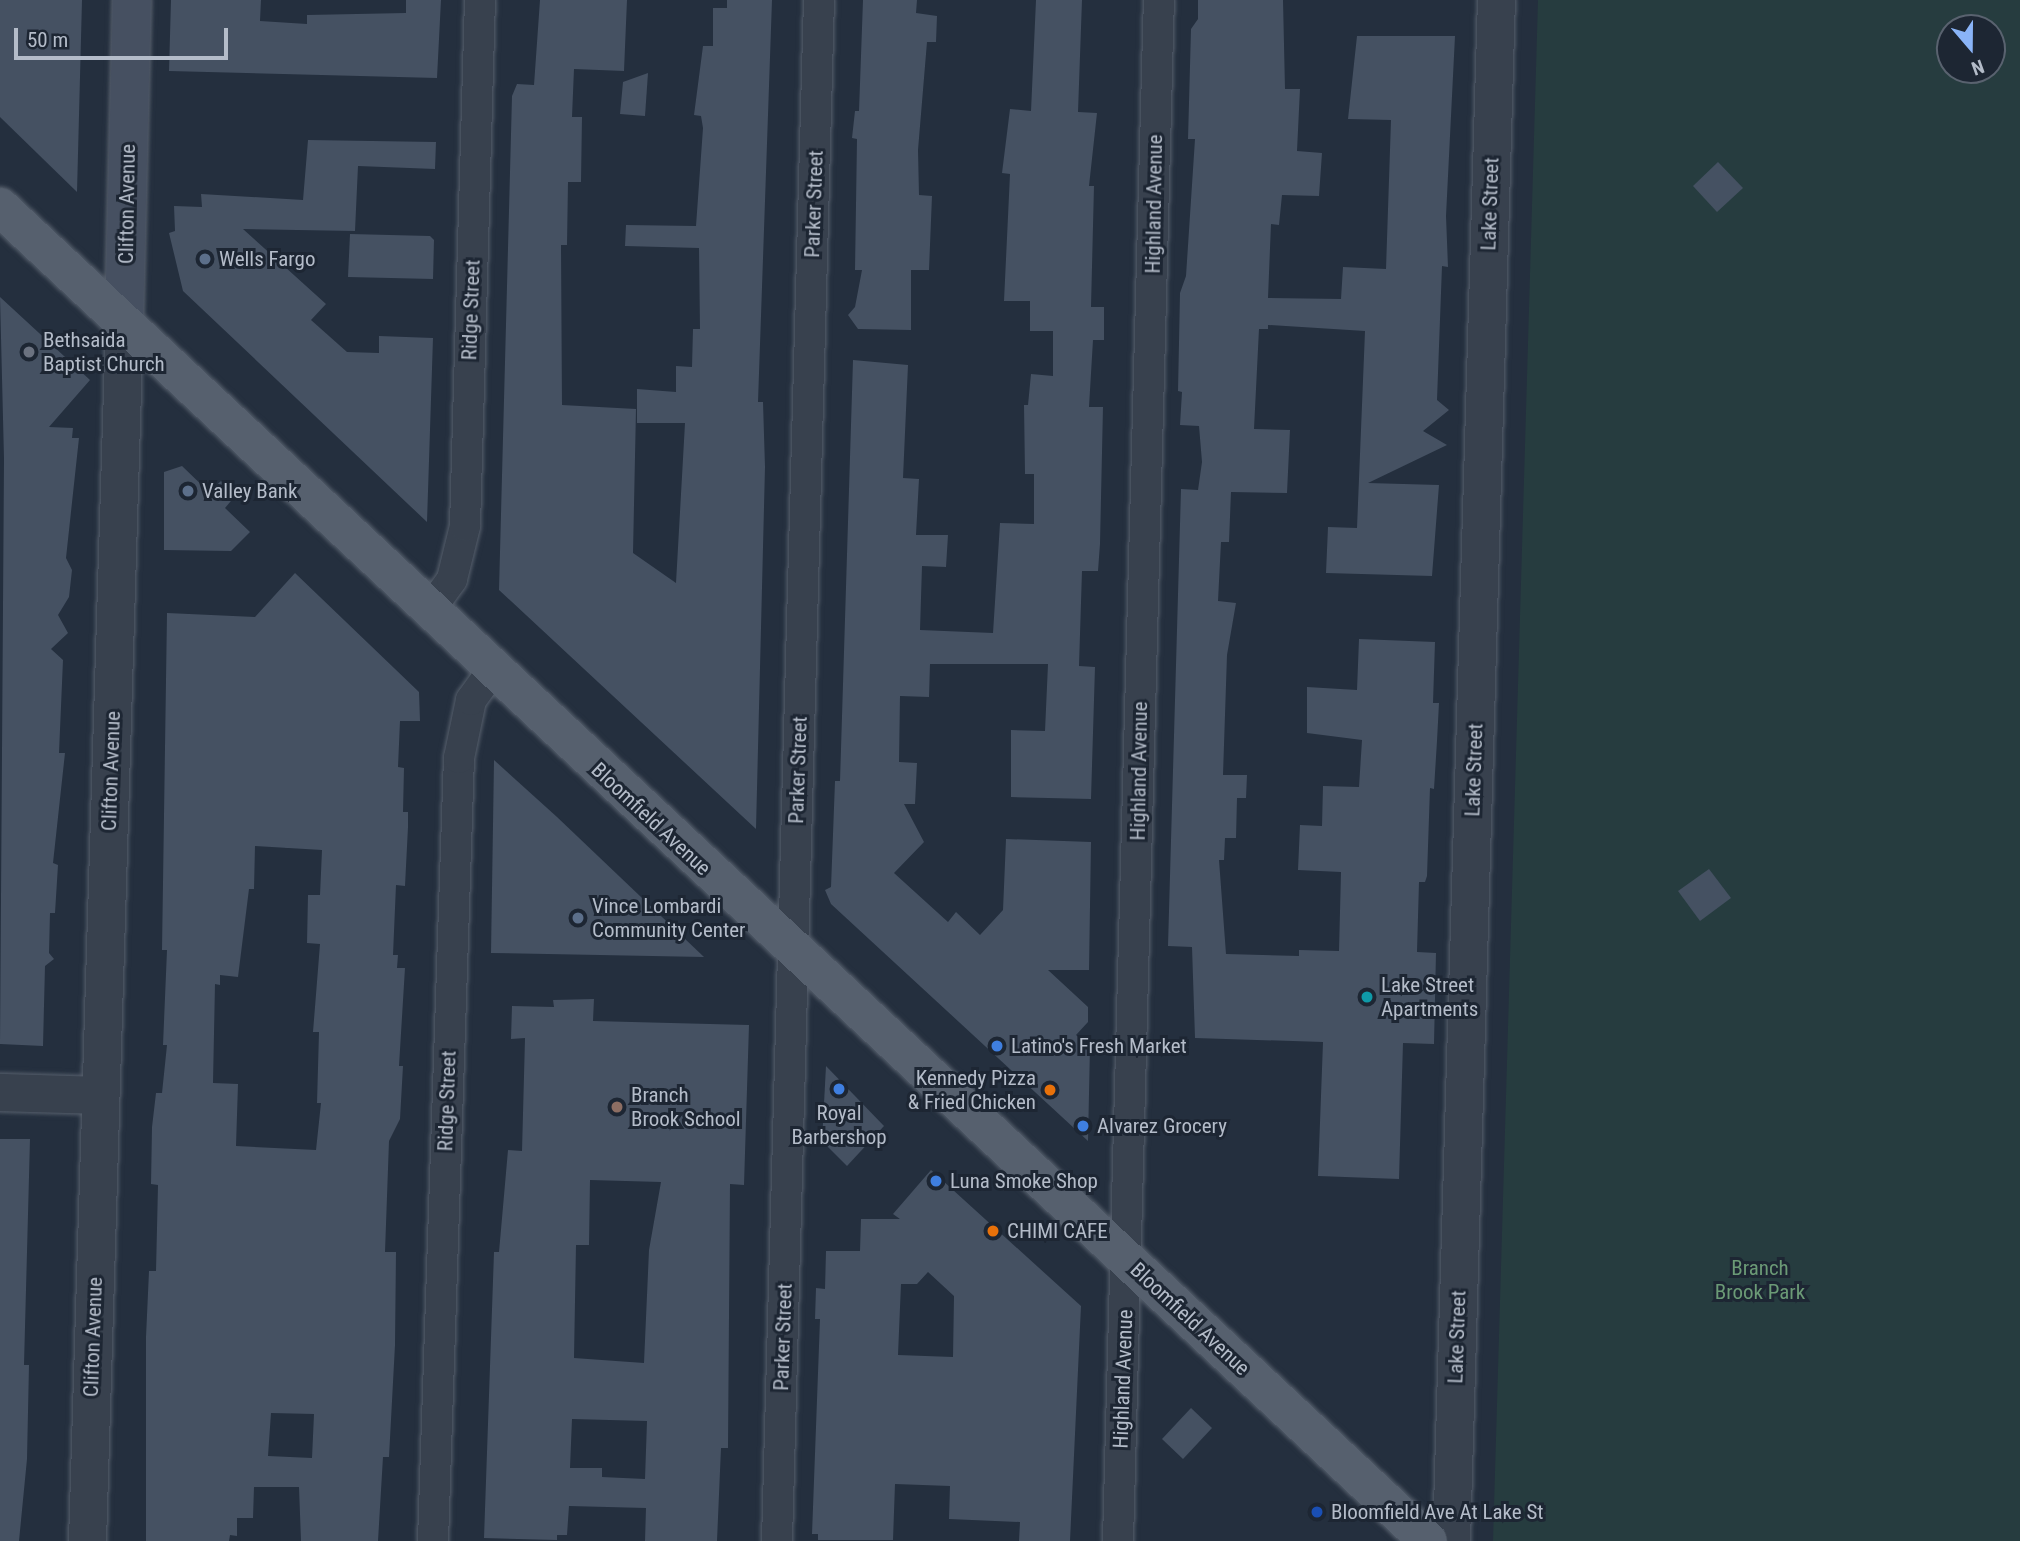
<!DOCTYPE html>
<style>
body{margin:0}
#map{position:relative;width:2020px;height:1541px;overflow:hidden;background:#242f3e;font-family:"Roboto Condensed",sans-serif}
div>[style]{position:absolute}
[style*='--x']{left:calc(var(--x)*1px);top:calc(var(--y)*1px);width:calc(var(--w)*1px);rotate:calc(var(--a)*1deg)}
.green>*{inset:0;background:#263c3f}
.building>*{inset:0;background:#455162}
.roads{filter:drop-shadow(0 0 2px #565f6c) drop-shadow(0 0 2px #565f6c)}
.minor>*{height:30px;margin:-15px;padding:0 15px;transform-origin:15px;border-radius:15px;background:#38414e}
.tertiary>*{height:37px;margin:-18.5px;padding:0 18.5px;transform-origin:18.5px;border-radius:18.5px;background:#38414e}
.secondary>*{height:38px;margin:-19px;padding:0 19px;transform-origin:19px;border-radius:19px;background:#465061}
.primary>*{height:38px;margin:-19px;padding:0 19px;transform-origin:19px;border-radius:19px;background:#56606e}
.dots>*{width:19px;height:19px;translate:-50% -50%;box-sizing:border-box;border:4px solid #1d2633;border-radius:50%}
span{translate:-50% -50%;white-space:nowrap;text-align:center;line-height:1.15;-webkit-text-stroke:6px #1d2633;paint-order:stroke}
.street-label{font-size:21px;color:#b4bcc9}
.poi-label{font-size:21px;color:#b4bcc9}
.left{translate:0 -50%;text-align:left}
.right{translate:-100% -50%;text-align:right}
.park-label{font-size:21px;color:#6b9a76}
.north{position:absolute;left:1936px;top:14px;width:70px;height:70px;box-sizing:border-box;background:#1d2633;border:2px solid #59626f;border-radius:50%;rotate:160deg;font-size:19px;font-weight:700;line-height:28px;text-align:center;color:#b4bcc9}
.north::after{content:'';display:block;margin:auto;width:24px;height:32px;background:#8ab4f8;clip-path:polygon(50% 0,100% 100%,50% 72%,0 100%)}
.scale{position:absolute;left:14px;top:28px;width:214px;height:32px;box-sizing:border-box;border:4px solid #b4bcc9;border-top:0;padding-left:9px;font-size:21px;line-height:24px;white-space:nowrap;color:#b4bcc9;-webkit-text-stroke:5px #1d2633;paint-order:stroke}
</style>
<div id="map">
<div class="green">
<div style="clip-path:polygon(evenodd,1538px 0,2020px 0,2020px 1541px,1493px 1541px,1538px 0,1950px 28px,1992px 28px,1992px 70px,1950px 70px,1950px 28px)"></div>
</div>
<div class="building">
<div style="clip-path:polygon(0 0,82px 0,77px 192px,0 117px)"></div>
<div style="clip-path:polygon(171px 0,261px 0,260px 21px,307px 24px,307px 15px,406px 13px,406px 0,441px 0,437px 78px,169px 71px)"></div>
<div style="clip-path:polygon(540px 0,627px 0,624px 71px,574px 69px,572px 117px,582px 117px,581px 182px,568px 182px,567px 245px,561px 245px,562px 405px,636px 409px,633px 553px,676px 583px,685px 423px,637px 423px,637px 389px,676px 392px,676px 366px,692px 367px,693px 329px,700px 329px,699px 248px,625px 246px,626px 225px,696px 226px,703px 128px,701px 116px,694px 115px,703px 46px,713px 46px,713px 8px,727px 8px,727px 0,772px 0,758px 402px,763px 402px,765px 467px,756px 829px,499px 590px,512px 96px,517px 84px,534px 85px)"></div>
<div style="clip-path:polygon(863px 0,917px 0,916px 13px,937px 16px,936px 42px,927px 42px,918px 150px,919px 195px,932px 196px,929px 270px,911px 270px,911px 330px,858px 329px,848px 315px,855px 307px,862px 270px,855px 270px,857px 139px,852px 138px,855px 111px,859px 111px)"></div>
<div style="clip-path:polygon(1036px 0,1082px 0,1078px 112px,1097px 113px,1089px 186px,1094px 186px,1091px 307px,1104px 307px,1104px 340px,1093px 340px,1089px 407px,1103px 407px,1100px 544px,1098px 571px,1082px 571px,1079px 666px,1095px 667px,1091px 799px,1011px 797px,1011px 730px,1045px 731px,1048px 664px,930px 664px,929px 697px,900px 696px,899px 762px,917px 763px,915px 804px,904px 804px,924px 842px,894px 873px,948px 922px,956px 912px,980px 935px,1003px 910px,1006px 839px,1091px 842px,1089px 970px,1048px 970px,1088px 1007px,1088px 1022px,1076px 1035px,1090px 1047px,1088px 1141px,831px 904px,825px 890px,831px 887px,835px 781px,840px 781px,853px 360px,908px 365px,903px 478px,919px 479px,916px 535px,948px 535px,946px 567px,922px 566px,920px 630px,993px 633px,1000px 523px,1034px 524px,1034px 474px,1025px 474px,1024px 405px,1028px 405px,1031px 374px,1053px 376px,1053px 331px,1030px 331px,1030px 301px,1004px 301px,1010px 174px,1002px 173px,1010px 109px,1031px 111px)"></div>
<div style="clip-path:polygon(1198px 0,1283px 0,1285px 89px,1300px 89px,1297px 151px,1322px 153px,1319px 196px,1282px 195px,1279px 225px,1271px 224px,1268px 298px,1341px 299px,1343px 267px,1386px 269px,1391px 120px,1348px 119px,1357px 36px,1455px 36px,1446px 216px,1448px 267px,1442px 266px,1437px 400px,1449px 410px,1423px 431px,1447px 445px,1368px 483px,1439px 485px,1432px 576px,1326px 573px,1328px 527px,1357px 528px,1365px 331px,1268px 325px,1268px 329px,1259px 329px,1254px 429px,1290px 430px,1287px 493px,1231px 492px,1229px 542px,1221px 542px,1218px 601px,1236px 603px,1227px 655px,1223px 775px,1247px 775px,1246px 798px,1237px 798px,1236px 838px,1225px 838px,1224px 860px,1219px 860px,1226px 954px,1299px 956px,1299px 950px,1339px 951px,1341px 872px,1298px 870px,1300px 825px,1322px 826px,1323px 786px,1359px 787px,1362px 740px,1307px 733px,1307px 687px,1357px 690px,1359px 639px,1435px 642px,1433px 703px,1439px 703px,1437px 741px,1434px 789px,1430px 788px,1427px 876px,1425px 882px,1419px 882px,1417px 952px,1436px 953px,1434px 1044px,1403px 1043px,1399px 1179px,1318px 1176px,1323px 1042px,1195px 1038px,1192px 947px,1168px 946px,1181px 489px,1198px 490px,1202px 462px,1199px 426px,1180px 425px,1182px 392px,1178px 391px,1180px 293px,1186px 276px,1195px 139px,1188px 139px,1191px 29px,1198px 19px)"></div>
<div style="clip-path:polygon(648px 73px,645px 116px,620px 114px,623px 82px)"></div>
<div style="clip-path:polygon(308px 140px,436px 142px,435px 169px,358px 166px,355px 231px,243px 229px,326px 304px,311px 320px,347px 352px,379px 353px,379px 336px,433px 338px,427px 522px,183px 291px,169px 233px,175px 231px,174px 206px,202px 207px,201px 194px,303px 200px)"></div>
<div style="clip-path:polygon(1718px 162px,1743px 188px,1717px 212px,1693px 186px)"></div>
<div style="clip-path:polygon(350px 234px,430px 236px,434px 240px,433px 279px,348px 277px)"></div>
<div style="clip-path:polygon(0 297px,90px 380px,49px 427px,73px 428px,72px 438px,79px 438px,66px 558px,72px 570px,69px 597px,58px 615px,68px 633px,51px 649px,63px 660px,59px 753px,65px 753px,53px 863px,58px 865px,55px 913px,50px 913px,49px 953px,54px 959px,45px 966px,43px 1046px,0 1044px,4px 459px)"></div>
<div style="clip-path:polygon(182px 466px,209px 492px,221px 481px,236px 495px,225px 508px,250px 532px,231px 551px,164px 550px,164px 472px)"></div>
<div style="clip-path:polygon(evenodd,295px 573px,419px 692px,420px 721px,400px 721px,398px 767px,404px 768px,403px 812px,408px 812px,408px 827px,405px 886px,396px 885px,393px 955px,398px 955px,397px 968px,405px 968px,399px 1066px,403px 1066px,400px 1119px,389px 1141px,385px 1252px,396px 1252px,395px 1345px,389px 1457px,383px 1457px,378px 1541px,301px 1541px,299px 1487px,254px 1487px,253px 1518px,237px 1518px,237px 1536px,230px 1535px,229px 1541px,146px 1541px,146px 1337px,149px 1271px,156px 1271px,158px 1185px,151px 1184px,152px 1127px,156px 1093px,162px 1093px,167px 1045px,163px 1045px,167px 950px,162px 950px,167px 613px,255px 617px,295px 573px,255px 846px,322px 850px,320px 895px,308px 895px,307px 943px,320px 944px,313px 1032px,319px 1032px,317px 1103px,321px 1103px,316px 1150px,236px 1146px,238px 1084px,213px 1083px,215px 984px,220px 985px,220px 975px,238px 977px,249px 889px,254px 889px,255px 846px,295px 573px,271px 1413px,314px 1414px,312px 1458px,268px 1456px,271px 1413px)"></div>
<div style="clip-path:polygon(494px 760px,557px 817px,704px 957px,491px 953px)"></div>
<div style="clip-path:polygon(1709px 869px,1731px 898px,1700px 921px,1678px 891px)"></div>
<div style="clip-path:polygon(evenodd,594px 999px,593px 1021px,749px 1025px,744px 1185px,730px 1184px,728px 1448px,721px 1448px,717px 1541px,645px 1541px,646px 1508px,569px 1506px,567px 1535px,557px 1535px,557px 1540px,484px 1538px,494px 1252px,499px 1252px,508px 1150px,522px 1151px,525px 1038px,511px 1039px,512px 1006px,554px 1007px,553px 1000px,594px 999px,590px 1180px,661px 1182px,649px 1250px,644px 1363px,574px 1358px,576px 1245px,589px 1245px,590px 1180px,594px 999px,572px 1419px,647px 1421px,645px 1479px,602px 1477px,602px 1468px,570px 1468px,572px 1419px)"></div>
<div style="clip-path:polygon(826px 1066px,884px 1126px,847px 1166px,822px 1141px)"></div>
<div style="clip-path:polygon(0 1139px,30px 1139px,24px 1365px,29px 1365px,27px 1459px,19px 1541px,0 1541px)"></div>
<div style="clip-path:polygon(evenodd,931px 1170px,1081px 1306px,1070px 1541px,1019px 1541px,1020px 1522px,949px 1519px,950px 1486px,895px 1484px,893px 1540px,818px 1540px,818px 1534px,812px 1534px,820px 1319px,815px 1319px,816px 1288px,825px 1289px,826px 1251px,860px 1251px,861px 1219px,900px 1219px,893px 1214px,931px 1170px,928px 1272px,954px 1296px,953px 1357px,898px 1355px,901px 1284px,917px 1284px,928px 1272px)"></div>
<div style="clip-path:polygon(1191px 1408px,1212px 1428px,1183px 1459px,1162px 1439px)"></div>
</div>
<div class="roads">
<div class="minor">
<div style="--x:429;--y:611;--w:39;--a:-54"></div>
<div style="--x:452;--y:579;--w:55;--a:-76.2"></div>
<div style="--x:465;--y:526;--w:526;--a:-88.37"></div>
<div style="--x:433;--y:1541;--w:783;--a:-88.1"></div>
<div style="--x:459;--y:758;--w:59;--a:-78.3"></div>
<div style="--x:471;--y:700;--w:36;--a:-54"></div>
<div style="--x:777;--y:1541;--w:1542;--a:-88.44"></div>
<div style="--x:1118;--y:1541;--w:1542;--a:-88.48"></div>
</div>
<div class="tertiary">
<div style="--x:0;--y:1092;--w:100;--a:1.7"></div>
<div style="--x:87;--y:1541;--w:1220;--a:-88.26"></div>
<div style="--x:1451;--y:1541;--w:1542;--a:-88.33"></div>
</div>
<div class="secondary">
<div style="--x:124;--y:322;--w:322;--a:-88.6"></div>
</div>
<div class="primary">
<div style="--x:0;--y:207;--w:1954;--a:43.05"></div>
</div>
</div>
<div class="dots">
<div style="left:205px;top:259px;background:#5c6f8a"></div>
<div style="left:29px;top:352px;background:#6b7280"></div>
<div style="left:188px;top:491px;background:#5c6f8a"></div>
<div style="left:578px;top:918px;background:#5c6f8a"></div>
<div style="left:1367px;top:997px;background:#0f9aa8"></div>
<div style="left:997px;top:1046px;background:#3f7fe0"></div>
<div style="left:839px;top:1089px;background:#3f7fe0"></div>
<div style="left:1050px;top:1090px;background:#e8710a"></div>
<div style="left:617px;top:1107px;background:#8d6e63"></div>
<div style="left:1083px;top:1126px;background:#3f7fe0"></div>
<div style="left:936px;top:1181px;background:#3f7fe0"></div>
<div style="left:993px;top:1231px;background:#e8710a"></div>
<div style="left:1317px;top:1512px;background:#1a4fb4"></div>
</div>
<div class="street-label">
<span style="left:127px;top:204px;rotate:-89deg">Clifton Avenue</span>
<span style="left:814px;top:204px;rotate:-88deg">Parker Street</span>
<span style="left:1154px;top:204px;rotate:-89deg">Highland Avenue</span>
<span style="left:1490px;top:204px;rotate:-88deg">Lake Street</span>
<span style="left:471px;top:310px;rotate:-88deg">Ridge Street</span>
<span style="left:798px;top:770px;rotate:-88deg">Parker Street</span>
<span style="left:1474px;top:770px;rotate:-88deg">Lake Street</span>
<span style="left:111px;top:771px;rotate:-88deg">Clifton Avenue</span>
<span style="left:1139px;top:771px;rotate:-89deg">Highland Avenue</span>
<span style="left:651px;top:819px;rotate:43deg">Bloomfield Avenue</span>
<span style="left:447px;top:1101px;rotate:-88deg">Ridge Street</span>
<span style="left:1190px;top:1319px;rotate:43deg">Bloomfield Avenue</span>
<span style="left:93px;top:1337px;rotate:-88deg">Clifton Avenue</span>
<span style="left:783px;top:1337px;rotate:-88deg">Parker Street</span>
<span style="left:1457px;top:1337px;rotate:-88deg">Lake Street</span>
<span style="left:1123px;top:1379px;rotate:-88deg">Highland Avenue</span>
</div>
<div class="poi-label">
<span class="left" style="left:219px;top:259px">Wells Fargo</span>
<span class="left" style="left:43px;top:352px">Bethsaida<br>Baptist Church</span>
<span class="left" style="left:202px;top:491px">Valley Bank</span>
<span class="left" style="left:592px;top:918px">Vince Lombardi<br>Community Center</span>
<span class="left" style="left:1381px;top:997px">Lake Street<br>Apartments</span>
<span class="left" style="left:1011px;top:1046px">Latino's Fresh Market</span>
<span class="right" style="left:1036px;top:1090px">Kennedy Pizza<br>&amp; Fried Chicken</span>
<span class="left" style="left:631px;top:1107px">Branch<br>Brook School</span>
<span style="left:839px;top:1125px">Royal<br>Barbershop</span>
<span class="left" style="left:1097px;top:1126px">Alvarez Grocery</span>
<span class="left" style="left:950px;top:1181px">Luna Smoke Shop</span>
<span class="left" style="left:1007px;top:1231px">CHIMI CAFE</span>
<span class="left" style="left:1331px;top:1512px">Bloomfield Ave At Lake St</span>
</div>
<div class="park-label">
<span style="left:1760px;top:1280px">Branch<br>Brook Park</span>
</div>
<div class="north">N</div>
<div class="scale">50 m</div>
</div>
